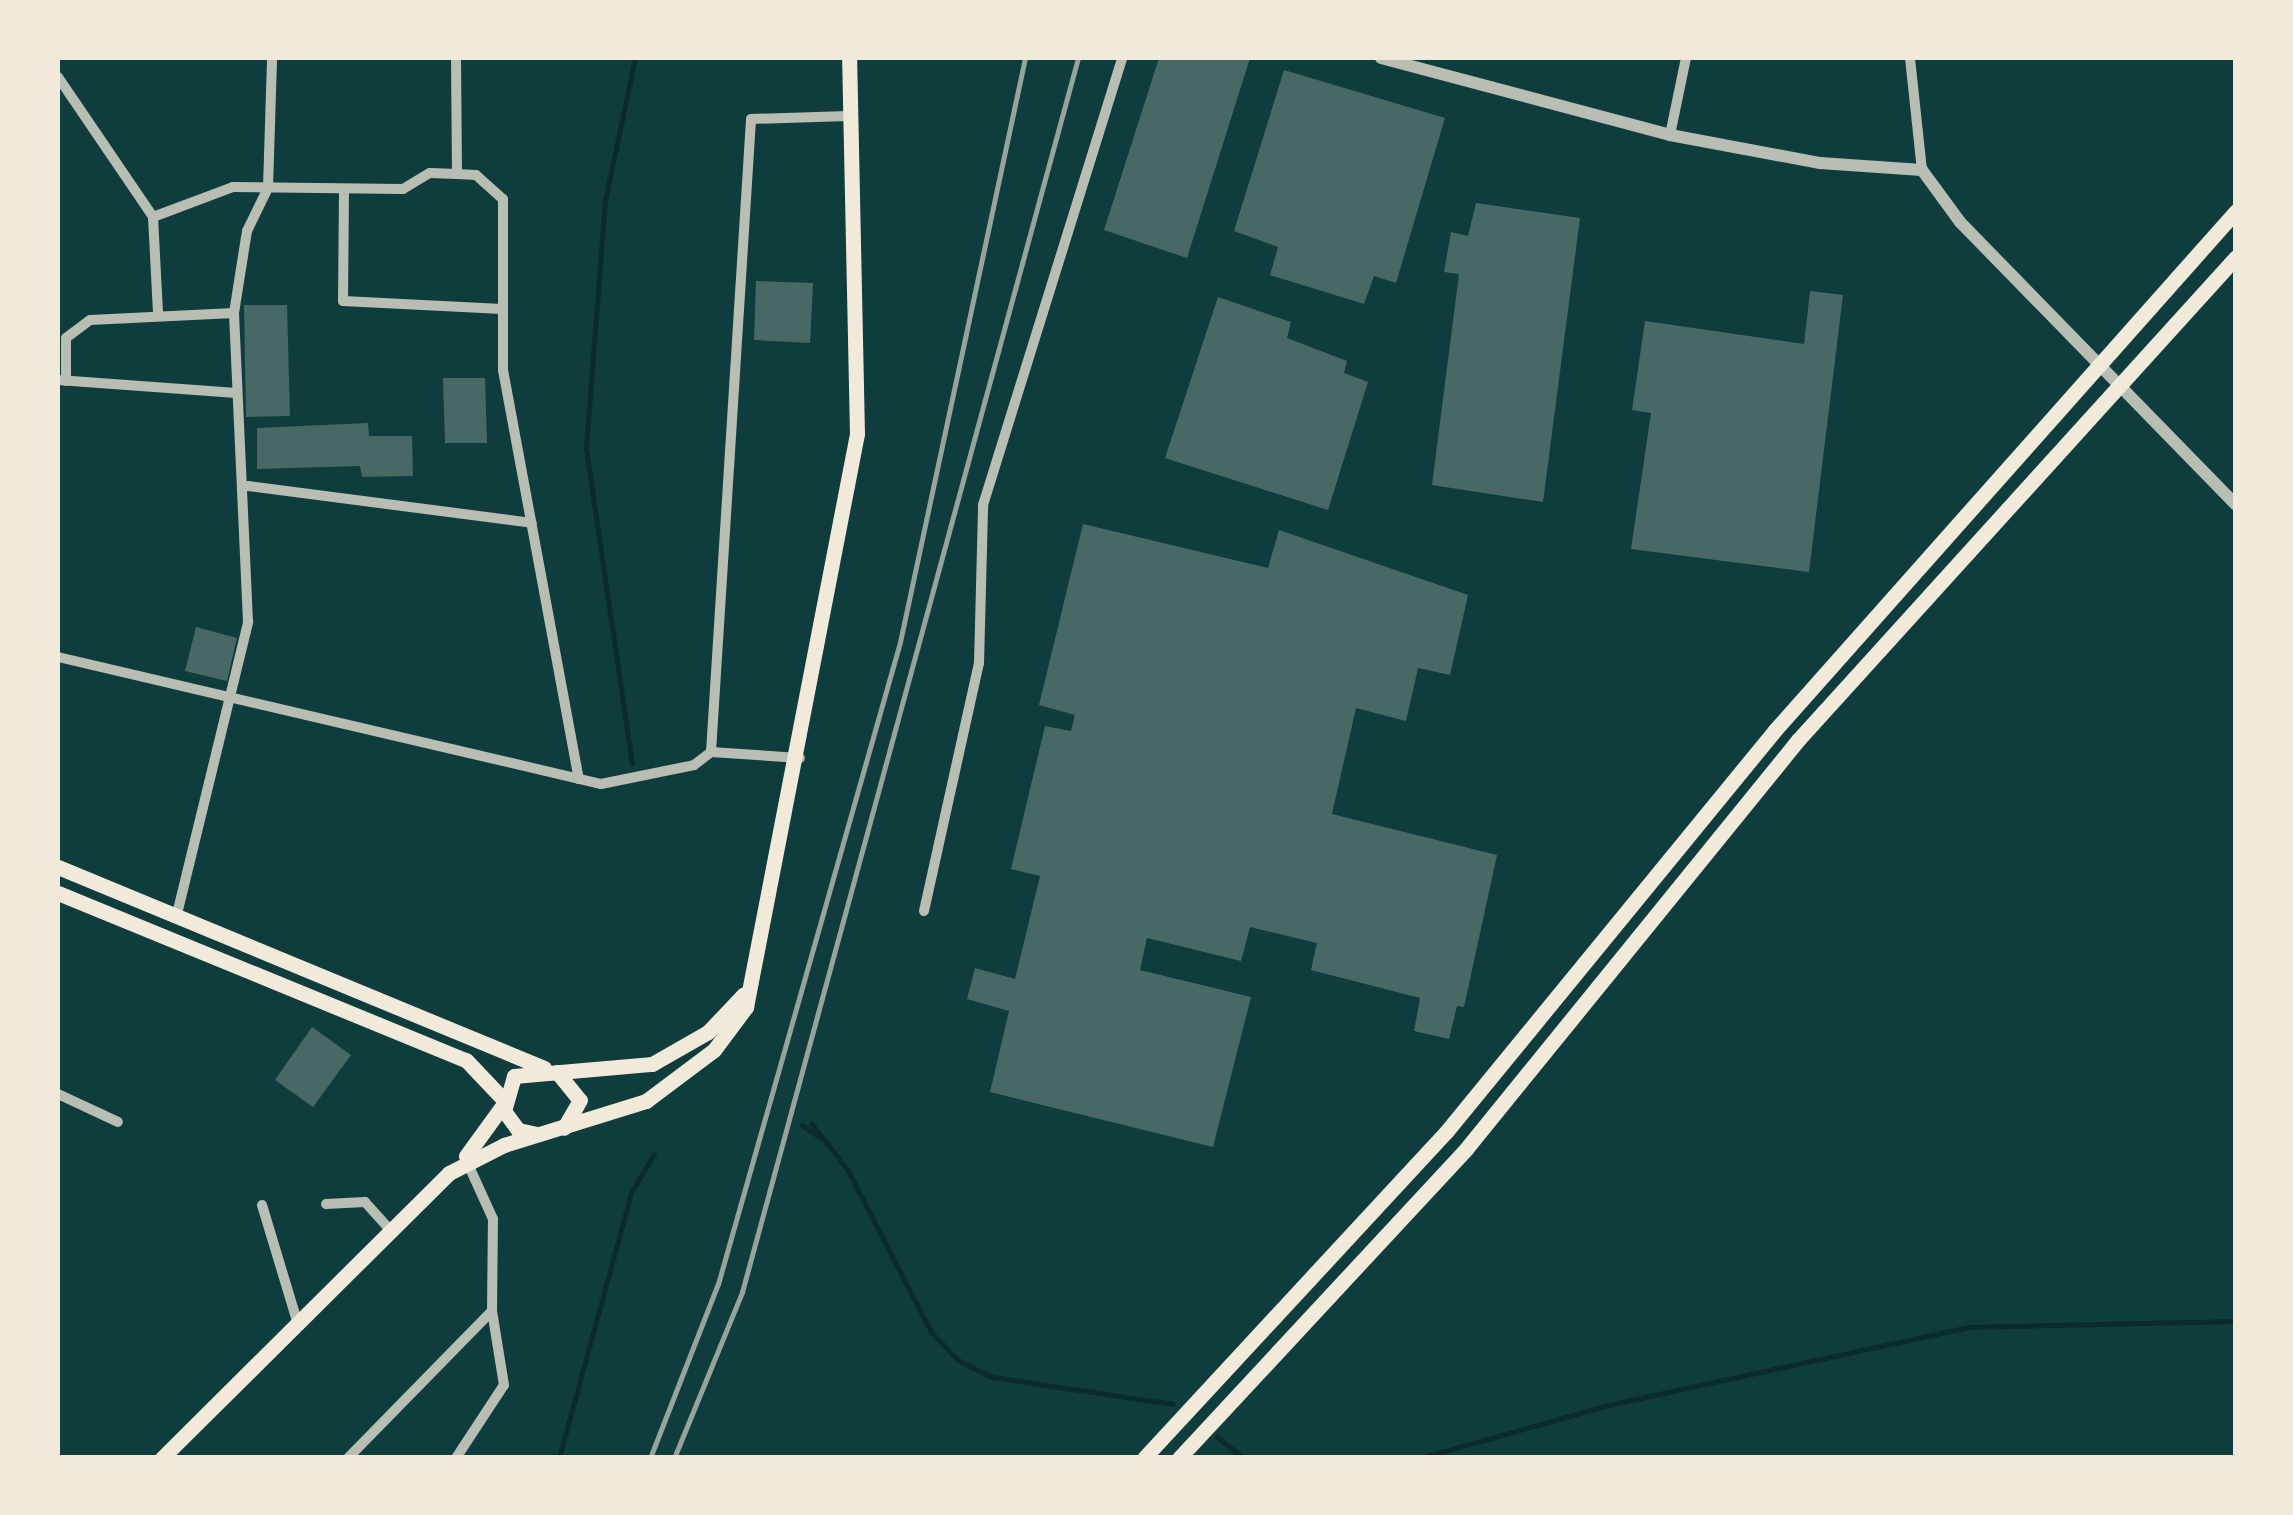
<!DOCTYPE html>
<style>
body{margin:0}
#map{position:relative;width:2293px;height:1515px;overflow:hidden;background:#0f3d3e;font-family:"Golos Text",sans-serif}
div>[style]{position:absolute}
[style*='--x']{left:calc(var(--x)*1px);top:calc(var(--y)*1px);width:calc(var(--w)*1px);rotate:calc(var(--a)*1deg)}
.stream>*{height:5px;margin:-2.5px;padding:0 2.5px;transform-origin:2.5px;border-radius:2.5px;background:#0a2a2b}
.building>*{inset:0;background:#486865}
.minor>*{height:10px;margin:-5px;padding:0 5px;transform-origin:5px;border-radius:5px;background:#b8beb3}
.tertiary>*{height:12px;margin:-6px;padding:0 6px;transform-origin:6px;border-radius:6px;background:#b8beb3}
.primary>*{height:15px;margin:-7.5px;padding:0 7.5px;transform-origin:7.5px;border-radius:7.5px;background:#f1e9da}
.rail>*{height:5px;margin:-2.5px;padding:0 2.5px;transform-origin:2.5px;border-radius:2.5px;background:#97a49c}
span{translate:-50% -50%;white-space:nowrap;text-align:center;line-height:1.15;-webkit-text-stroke:8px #f1e9da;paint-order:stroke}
.frame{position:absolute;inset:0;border:60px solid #f1e9da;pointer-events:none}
</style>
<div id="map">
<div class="stream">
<div style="--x:632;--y:764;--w:320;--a:-98.3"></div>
<div style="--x:586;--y:447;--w:247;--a:-85.6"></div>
<div style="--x:605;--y:201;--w:146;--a:-78.2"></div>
<div style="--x:811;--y:1123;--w:58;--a:52"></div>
<div style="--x:847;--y:1169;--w:183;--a:62.7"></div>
<div style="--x:931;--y:1332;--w:39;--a:46"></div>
<div style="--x:958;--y:1360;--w:38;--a:27"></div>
<div style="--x:992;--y:1377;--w:183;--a:8.5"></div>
<div style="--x:802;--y:1125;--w:24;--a:35"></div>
<div style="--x:1217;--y:1437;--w:34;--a:38"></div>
<div style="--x:559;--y:1458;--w:275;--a:-74.8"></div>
<div style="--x:631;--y:1193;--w:45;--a:-59.5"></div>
<div style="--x:1420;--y:1458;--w:195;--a:-15.7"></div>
<div style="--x:1608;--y:1405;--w:370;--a:-12.2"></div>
<div style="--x:1970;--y:1327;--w:266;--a:-1.3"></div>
</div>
<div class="building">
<div style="clip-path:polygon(1159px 58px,1250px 58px,1187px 258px,1104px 230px)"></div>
<div style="clip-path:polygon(1284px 70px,1445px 118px,1396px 283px,1374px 276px,1364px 304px,1270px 275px,1278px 247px,1234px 231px)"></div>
<div style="clip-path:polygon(1476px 203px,1580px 218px,1543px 502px,1432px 485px,1459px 274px,1444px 272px,1451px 232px,1468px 236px)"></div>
<div style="clip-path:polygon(756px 281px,813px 283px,810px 343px,754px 340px)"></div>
<div style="clip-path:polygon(1810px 291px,1843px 295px,1809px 572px,1631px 549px,1651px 413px,1632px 410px,1645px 321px,1804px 344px)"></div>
<div style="clip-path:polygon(1218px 297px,1291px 322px,1287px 338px,1347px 361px,1344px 373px,1368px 382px,1328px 510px,1165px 458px)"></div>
<div style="clip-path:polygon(244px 305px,287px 305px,290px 416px,246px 417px)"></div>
<div style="clip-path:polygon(443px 378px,485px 378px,487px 443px,445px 443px)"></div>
<div style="clip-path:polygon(368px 423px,369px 436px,412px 436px,413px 476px,362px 477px,360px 466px,257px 469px,257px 428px)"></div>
<div style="clip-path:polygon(1083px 524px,1268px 568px,1279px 530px,1468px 595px,1450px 675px,1418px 668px,1406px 721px,1356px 708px,1332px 814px,1497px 855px,1464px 1007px,1457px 1006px,1449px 1039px,1414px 1031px,1420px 998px,1311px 970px,1317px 943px,1250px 927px,1241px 961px,1147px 938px,1140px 970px,1251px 997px,1213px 1147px,990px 1092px,1009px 1011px,967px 999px,975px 968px,1015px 979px,1040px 876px,1011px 869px,1045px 726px,1071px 731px,1075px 715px,1039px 705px)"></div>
<div style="clip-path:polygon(196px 627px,237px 638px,227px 681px,185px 671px)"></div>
<div style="clip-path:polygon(312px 1027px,351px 1055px,313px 1107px,275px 1080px)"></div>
</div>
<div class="minor">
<div style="--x:456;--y:58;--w:116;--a:89.5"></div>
<div style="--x:457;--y:174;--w:19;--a:3"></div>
<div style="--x:476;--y:175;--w:36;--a:42"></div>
<div style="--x:503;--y:199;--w:171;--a:90"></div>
<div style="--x:503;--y:370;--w:416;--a:79.5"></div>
<div style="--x:1910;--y:58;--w:113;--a:83.9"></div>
<div style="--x:58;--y:77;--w:169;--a:55.8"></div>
<div style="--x:153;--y:217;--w:97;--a:87"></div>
<div style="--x:1670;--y:135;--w:79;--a:-78.3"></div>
<div style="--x:344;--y:189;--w:112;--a:90.5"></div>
<div style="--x:343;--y:301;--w:159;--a:2.9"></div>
<div style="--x:153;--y:217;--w:85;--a:-20.6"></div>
<div style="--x:233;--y:187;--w:170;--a:0.7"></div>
<div style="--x:403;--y:189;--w:31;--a:-31"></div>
<div style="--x:430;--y:173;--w:27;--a:2"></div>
<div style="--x:58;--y:380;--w:179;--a:4.2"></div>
<div style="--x:66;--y:381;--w:43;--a:-90"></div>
<div style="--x:66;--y:338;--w:30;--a:-37"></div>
<div style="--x:90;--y:320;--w:144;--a:-2.8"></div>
<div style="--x:248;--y:486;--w:286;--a:7.4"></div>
<div style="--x:58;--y:657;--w:558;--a:13.16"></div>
<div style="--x:601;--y:784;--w:95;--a:-11.5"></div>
<div style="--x:694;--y:765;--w:21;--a:-37"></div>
<div style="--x:711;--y:752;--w:89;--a:3.9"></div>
<div style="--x:711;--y:752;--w:634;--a:-86.38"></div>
<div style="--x:751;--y:119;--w:97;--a:-1.8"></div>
<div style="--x:924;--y:911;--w:254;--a:-77.5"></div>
<div style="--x:979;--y:663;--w:158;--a:-88.5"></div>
<div style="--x:983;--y:505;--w:468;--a:-72.7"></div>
<div style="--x:177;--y:914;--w:301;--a:-76.3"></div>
<div style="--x:248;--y:622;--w:309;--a:-92.6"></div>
<div style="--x:234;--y:313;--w:83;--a:-81"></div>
<div style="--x:247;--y:231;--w:48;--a:-64"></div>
<div style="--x:268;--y:188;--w:130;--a:-88.2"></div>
<div style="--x:58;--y:1094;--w:66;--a:25"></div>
<div style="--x:326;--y:1204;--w:39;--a:-3"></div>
<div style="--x:365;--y:1202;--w:38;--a:48"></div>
<div style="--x:262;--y:1205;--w:121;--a:73.2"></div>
<div style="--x:348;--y:1458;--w:206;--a:-45.6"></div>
<div style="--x:456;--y:1458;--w:87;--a:-56.7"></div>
<div style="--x:504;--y:1385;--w:75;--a:-99.2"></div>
<div style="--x:492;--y:1311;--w:92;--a:-89.4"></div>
<div style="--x:493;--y:1219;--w:63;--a:-114.5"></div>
</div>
<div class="tertiary">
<div style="--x:1381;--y:58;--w:299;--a:14.9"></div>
<div style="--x:1670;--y:135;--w:153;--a:10.6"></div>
<div style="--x:1820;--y:163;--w:102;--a:3.9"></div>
<div style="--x:1922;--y:170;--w:64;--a:53.8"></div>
<div style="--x:1960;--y:222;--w:395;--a:45.7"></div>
</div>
<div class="primary">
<div style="--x:58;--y:867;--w:526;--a:22.47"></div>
<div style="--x:58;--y:893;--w:441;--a:22.3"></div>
<div style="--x:466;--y:1060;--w:52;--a:46.5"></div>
<div style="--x:557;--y:1072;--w:36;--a:51"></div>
<div style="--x:580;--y:1100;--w:32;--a:120"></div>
<div style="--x:537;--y:1134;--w:19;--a:-168"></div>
<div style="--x:518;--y:1130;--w:24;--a:-126"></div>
<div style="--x:504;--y:1111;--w:36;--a:-74"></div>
<div style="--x:514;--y:1076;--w:139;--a:-5"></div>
<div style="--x:652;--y:1064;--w:64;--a:-29.7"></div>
<div style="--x:708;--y:1032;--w:52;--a:-46.5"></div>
<div style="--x:466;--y:1156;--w:63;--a:-54"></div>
<div style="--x:162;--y:1458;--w:404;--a:-44.8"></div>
<div style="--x:449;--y:1173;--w:62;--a:-27"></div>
<div style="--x:504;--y:1145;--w:149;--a:-17.2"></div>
<div style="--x:646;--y:1101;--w:85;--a:-36.9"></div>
<div style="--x:714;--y:1050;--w:54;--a:-53.3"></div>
<div style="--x:746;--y:1007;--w:584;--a:-79.04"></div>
<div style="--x:857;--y:434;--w:376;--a:-91.2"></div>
<div style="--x:1144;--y:1458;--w:444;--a:-47.2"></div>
<div style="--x:1446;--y:1132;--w:519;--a:-50.7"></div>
<div style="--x:1775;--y:730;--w:694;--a:-48.39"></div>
<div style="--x:1179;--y:1458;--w:422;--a:-47.1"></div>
<div style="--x:1466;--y:1149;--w:527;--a:-50.93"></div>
<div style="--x:1798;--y:740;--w:652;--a:-47.8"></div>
</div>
<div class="rail">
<div style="--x:650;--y:1458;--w:187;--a:-68.7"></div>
<div style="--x:718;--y:1284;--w:667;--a:-74.17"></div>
<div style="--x:900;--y:642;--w:597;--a:-77.92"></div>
<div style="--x:674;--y:1458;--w:179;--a:-67.7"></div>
<div style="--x:742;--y:1292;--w:1279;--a:-74.77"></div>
</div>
<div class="frame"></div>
</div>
